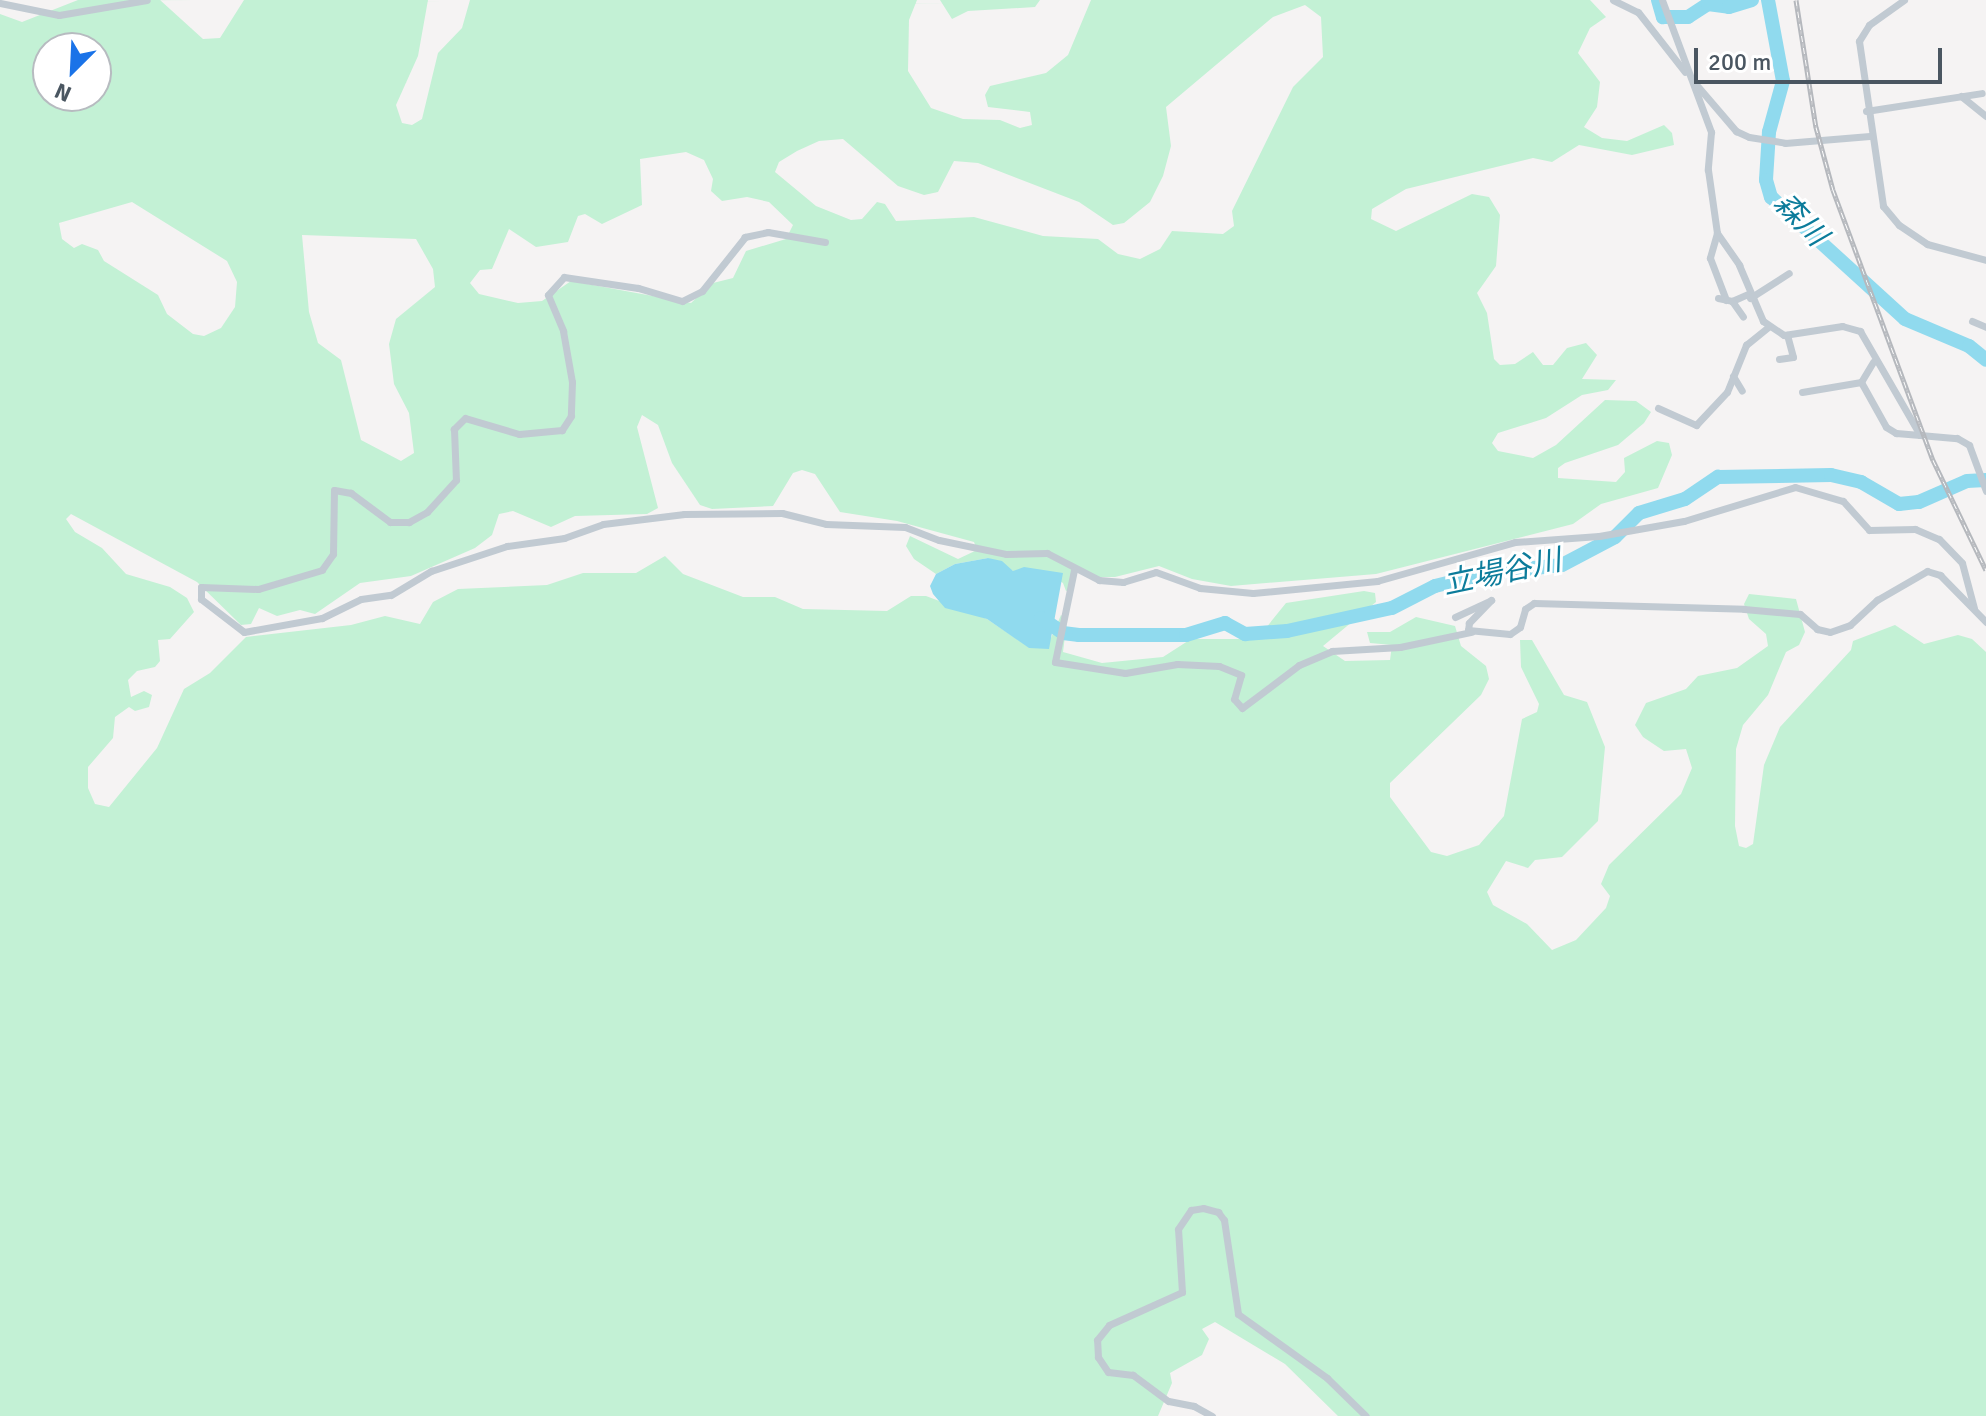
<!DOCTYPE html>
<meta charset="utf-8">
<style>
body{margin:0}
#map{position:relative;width:1986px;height:1416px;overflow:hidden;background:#f5f3f3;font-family:Signika,"Noto Sans JP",sans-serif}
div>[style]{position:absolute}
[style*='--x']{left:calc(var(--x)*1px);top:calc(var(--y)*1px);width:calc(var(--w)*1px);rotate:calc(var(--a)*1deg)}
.green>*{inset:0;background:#c3f1d5}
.water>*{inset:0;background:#90daee}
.river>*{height:14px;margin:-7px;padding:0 7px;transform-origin:7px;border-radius:7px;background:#90daee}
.minor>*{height:7px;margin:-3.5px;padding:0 3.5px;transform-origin:3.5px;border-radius:3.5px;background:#c1cad2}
.rail>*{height:5px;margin-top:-2.5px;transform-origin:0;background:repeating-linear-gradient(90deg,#fff 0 6px,#b5b8bd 0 12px);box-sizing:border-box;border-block:2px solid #b5b8bd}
span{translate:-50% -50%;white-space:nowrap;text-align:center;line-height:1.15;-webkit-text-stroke:6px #fff;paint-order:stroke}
.water-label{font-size:30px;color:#0c7c9b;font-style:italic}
.north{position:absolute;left:32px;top:32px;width:80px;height:80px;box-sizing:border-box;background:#fff;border:2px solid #b7bbc0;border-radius:50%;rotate:204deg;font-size:22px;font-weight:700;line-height:32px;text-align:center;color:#4a5661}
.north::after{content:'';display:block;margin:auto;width:28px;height:36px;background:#1a73e8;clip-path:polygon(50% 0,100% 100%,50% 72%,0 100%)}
.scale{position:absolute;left:1694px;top:48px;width:248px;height:36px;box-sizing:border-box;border:4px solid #4a5661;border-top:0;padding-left:10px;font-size:24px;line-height:28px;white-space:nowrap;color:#4a5661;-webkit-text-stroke:6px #fff;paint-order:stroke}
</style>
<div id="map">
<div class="green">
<div style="clip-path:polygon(evenodd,78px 0,160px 0,203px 39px,220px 38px,244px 0,428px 0,418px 56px,396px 105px,402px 123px,412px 125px,422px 119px,438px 53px,462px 28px,470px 0,917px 0,909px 20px,908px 71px,931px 108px,963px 119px,1000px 120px,1020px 128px,1032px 125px,1030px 112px,988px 107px,985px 95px,990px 86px,1046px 73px,1068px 55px,1091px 0,1590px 0,1606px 17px,1590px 28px,1578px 53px,1600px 82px,1597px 107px,1584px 127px,1602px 138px,1627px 141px,1664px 125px,1672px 133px,1674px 145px,1632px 155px,1579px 145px,1552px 162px,1533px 158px,1406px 189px,1372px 209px,1371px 219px,1396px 231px,1472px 194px,1489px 197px,1500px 215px,1496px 266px,1477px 293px,1487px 313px,1494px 359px,1500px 365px,1515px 364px,1533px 352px,1543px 365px,1553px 365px,1567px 348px,1586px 343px,1597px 355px,1582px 379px,1616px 380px,1608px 390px,1582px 395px,1546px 418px,1498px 433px,1492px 443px,1498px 451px,1533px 458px,1556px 445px,1605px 400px,1636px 401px,1651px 412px,1644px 423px,1618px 445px,1565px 463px,1558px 468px,1558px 478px,1616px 482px,1625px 472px,1624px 458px,1657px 441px,1669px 443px,1672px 455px,1658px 488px,1601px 504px,1573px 524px,1376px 574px,1231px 586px,1192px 579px,1159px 566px,1115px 577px,1099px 577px,1074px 567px,1074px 588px,1066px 591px,1063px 583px,1041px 570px,1013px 571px,988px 558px,955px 564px,936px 574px,914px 559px,906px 546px,910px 536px,958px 559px,977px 550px,974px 542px,897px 521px,840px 512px,815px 474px,802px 470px,793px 473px,773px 506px,712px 509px,700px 505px,672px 463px,658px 425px,642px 415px,637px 427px,658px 508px,647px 514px,575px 516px,551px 527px,513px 511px,499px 514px,492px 535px,475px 548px,411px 576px,360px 583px,315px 614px,300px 610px,277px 616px,259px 608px,251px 624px,241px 625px,197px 582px,71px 514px,66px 519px,75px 532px,102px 548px,126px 574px,170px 587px,187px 598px,194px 612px,170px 639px,158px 640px,160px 661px,155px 667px,137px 671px,128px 680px,131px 697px,144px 691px,152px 695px,149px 707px,135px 711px,129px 707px,115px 717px,113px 738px,88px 767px,88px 788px,95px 804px,109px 807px,157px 748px,184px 689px,210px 673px,246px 637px,351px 625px,385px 616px,420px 624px,433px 602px,458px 589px,547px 585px,583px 573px,636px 573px,665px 556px,683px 574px,743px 597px,775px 597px,803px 609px,887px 611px,911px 596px,926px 596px,987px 619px,1030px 648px,1051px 638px,1061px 615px,1067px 620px,1063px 652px,1102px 663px,1163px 657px,1191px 639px,1257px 639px,1286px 603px,1364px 591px,1375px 593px,1376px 602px,1323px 646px,1345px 661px,1390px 660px,1392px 645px,1370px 643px,1367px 632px,1390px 632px,1416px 617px,1455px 626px,1461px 646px,1486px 666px,1489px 679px,1481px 695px,1390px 783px,1390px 797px,1431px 852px,1447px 856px,1479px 845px,1504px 816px,1522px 719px,1537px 712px,1539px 704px,1521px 667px,1520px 640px,1532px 640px,1564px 695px,1587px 702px,1605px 747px,1598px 821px,1562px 857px,1535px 860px,1528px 868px,1506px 861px,1487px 892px,1493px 905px,1527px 924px,1552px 950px,1576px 940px,1606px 908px,1610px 896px,1601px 884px,1609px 865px,1681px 794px,1692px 768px,1686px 749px,1664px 751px,1643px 737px,1635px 725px,1646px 703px,1686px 689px,1698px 676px,1737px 668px,1768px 646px,1766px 634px,1749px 619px,1744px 604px,1749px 594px,1796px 599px,1805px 632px,1799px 645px,1786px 652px,1768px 695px,1743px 725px,1736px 749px,1735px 826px,1739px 846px,1746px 848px,1753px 844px,1764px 765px,1780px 727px,1851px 650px,1853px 641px,1895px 625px,1924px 644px,1958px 635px,1972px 639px,1986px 652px,1986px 1416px,1338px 1416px,1285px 1364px,1215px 1322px,1202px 1329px,1209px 1339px,1202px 1355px,1170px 1373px,1172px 1383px,1158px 1416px,0 1416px,0 14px,22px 22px,78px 0,1305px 5px,1321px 17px,1323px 57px,1293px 87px,1232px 211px,1234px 226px,1223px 234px,1172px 231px,1160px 249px,1140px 259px,1118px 254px,1098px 239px,1043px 236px,974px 217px,896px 221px,885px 204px,877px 202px,862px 219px,851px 220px,816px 206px,775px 172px,779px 162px,797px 151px,819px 141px,843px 139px,898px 186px,924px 195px,938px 192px,954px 161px,978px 163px,1079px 202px,1113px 225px,1124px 223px,1150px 202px,1163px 176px,1171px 146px,1166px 107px,1273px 17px,1305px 5px,78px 0,48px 48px,96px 48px,96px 96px,48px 96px,48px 48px,78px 0,686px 152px,704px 160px,713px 179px,711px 191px,722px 201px,747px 197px,769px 202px,793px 225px,786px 239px,746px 251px,733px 278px,713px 283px,691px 303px,571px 281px,542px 301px,518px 303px,479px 294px,470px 283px,480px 270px,492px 269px,509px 229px,536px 247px,568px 242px,578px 216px,585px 214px,602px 224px,642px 205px,640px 159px,686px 152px,78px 0,132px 202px,227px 261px,237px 282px,235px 307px,221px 328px,204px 336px,193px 334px,167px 314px,158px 295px,104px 261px,98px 250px,82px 244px,74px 248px,62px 239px,59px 223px,132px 202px,78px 0,302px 235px,416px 239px,433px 269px,435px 287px,396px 319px,389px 344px,394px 384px,409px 413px,414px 453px,401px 461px,361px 440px,341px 360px,318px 343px,309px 312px,302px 235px)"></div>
<div style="clip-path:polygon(940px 0,1040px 0,1035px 7px,968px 11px,952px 19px)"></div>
</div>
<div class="water">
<div style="clip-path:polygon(988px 558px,1002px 561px,1013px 571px,1024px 567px,1063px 573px,1049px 649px,1029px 648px,987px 619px,945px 608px,933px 594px,930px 586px,936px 574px,955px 564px)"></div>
</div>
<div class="river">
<div style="--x:1658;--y:0;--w:18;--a:74"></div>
<div style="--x:1663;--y:17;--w:25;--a:0"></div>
<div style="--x:1688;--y:17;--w:24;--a:-33"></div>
<div style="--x:1708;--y:4;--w:21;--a:8"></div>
<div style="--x:1729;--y:7;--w:24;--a:-17"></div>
<div style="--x:1768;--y:0;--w:82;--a:79.5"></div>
<div style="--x:1783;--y:81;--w:53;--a:105.4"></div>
<div style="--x:1769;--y:132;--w:48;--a:93.6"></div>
<div style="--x:1766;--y:180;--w:18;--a:74"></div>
<div style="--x:1771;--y:197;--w:181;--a:42.3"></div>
<div style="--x:1905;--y:319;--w:69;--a:22.9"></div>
<div style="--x:1969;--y:346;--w:22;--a:39"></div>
<div style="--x:1041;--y:618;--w:27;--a:34"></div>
<div style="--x:1063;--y:633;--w:16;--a:7"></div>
<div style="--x:1079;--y:635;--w:107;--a:0"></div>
<div style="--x:1186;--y:635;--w:41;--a:-17.1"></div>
<div style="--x:1225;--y:623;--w:23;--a:29"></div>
<div style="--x:1245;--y:634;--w:42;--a:-4.1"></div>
<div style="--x:1287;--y:631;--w:107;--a:-12.4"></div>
<div style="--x:1392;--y:608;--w:48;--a:-27.1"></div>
<div style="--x:1435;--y:586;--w:55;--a:-13.8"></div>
<div style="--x:1488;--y:573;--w:74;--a:-6.2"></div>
<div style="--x:1562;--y:565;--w:60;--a:-27.8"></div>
<div style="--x:1615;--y:537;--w:34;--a:-45"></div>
<div style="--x:1639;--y:513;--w:48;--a:-16.9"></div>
<div style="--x:1685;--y:499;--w:40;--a:-34"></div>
<div style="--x:1718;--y:477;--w:113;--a:-1"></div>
<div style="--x:1831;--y:475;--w:31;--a:13"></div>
<div style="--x:1861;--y:482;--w:44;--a:30.1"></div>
<div style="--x:1899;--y:504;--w:20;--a:-6"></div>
<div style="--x:1919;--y:502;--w:52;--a:-23.6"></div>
<div style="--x:1967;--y:481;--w:19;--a:-3"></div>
</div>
<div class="minor">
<div style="--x:1613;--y:0;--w:28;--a:26"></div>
<div style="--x:1638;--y:12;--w:76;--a:51.9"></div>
<div style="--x:1662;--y:0;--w:141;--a:69.6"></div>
<div style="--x:1711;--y:132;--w:38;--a:95"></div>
<div style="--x:1708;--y:170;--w:64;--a:81.9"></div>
<div style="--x:1717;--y:233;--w:39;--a:55"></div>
<div style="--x:1739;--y:265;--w:61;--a:66.8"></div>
<div style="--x:1763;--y:321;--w:25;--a:34"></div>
<div style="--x:1784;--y:335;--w:59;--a:-8.8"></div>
<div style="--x:1842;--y:326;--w:19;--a:16"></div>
<div style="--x:1860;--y:331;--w:120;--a:60"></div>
<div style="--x:1920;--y:435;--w:37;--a:5"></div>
<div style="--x:1957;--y:438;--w:14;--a:30"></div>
<div style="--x:1969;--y:445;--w:49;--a:69.7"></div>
<div style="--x:1904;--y:0;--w:43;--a:144.5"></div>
<div style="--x:1869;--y:25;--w:19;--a:122"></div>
<div style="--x:1859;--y:41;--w:167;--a:81.7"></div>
<div style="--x:1883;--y:206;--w:25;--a:50"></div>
<div style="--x:1899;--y:225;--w:34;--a:34"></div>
<div style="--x:1927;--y:244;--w:61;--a:15.2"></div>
<div style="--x:0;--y:3;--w:60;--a:11.5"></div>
<div style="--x:59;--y:15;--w:89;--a:-9.7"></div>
<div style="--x:1694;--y:82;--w:65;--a:49.4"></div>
<div style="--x:1736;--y:131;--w:14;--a:25"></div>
<div style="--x:1749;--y:137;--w:36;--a:9"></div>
<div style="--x:1785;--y:143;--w:85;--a:-4.7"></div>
<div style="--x:1961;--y:96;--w:32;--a:39"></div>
<div style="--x:1866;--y:111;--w:117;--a:-8.8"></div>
<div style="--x:1717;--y:233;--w:26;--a:106"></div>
<div style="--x:1710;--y:258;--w:45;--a:69.1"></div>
<div style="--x:825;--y:242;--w:58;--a:-170"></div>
<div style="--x:768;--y:232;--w:24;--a:168"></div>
<div style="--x:745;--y:237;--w:69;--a:128.5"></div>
<div style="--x:702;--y:291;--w:22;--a:153"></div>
<div style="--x:682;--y:301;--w:46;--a:-163.5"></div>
<div style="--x:638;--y:288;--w:75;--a:-171.5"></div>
<div style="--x:564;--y:277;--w:24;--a:132"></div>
<div style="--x:548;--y:295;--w:39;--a:67"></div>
<div style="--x:563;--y:331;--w:52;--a:80"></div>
<div style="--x:572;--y:382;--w:34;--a:92"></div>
<div style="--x:571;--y:416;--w:17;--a:123"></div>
<div style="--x:562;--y:430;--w:43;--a:174.7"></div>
<div style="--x:519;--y:434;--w:56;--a:-163.5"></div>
<div style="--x:465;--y:418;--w:16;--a:135"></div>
<div style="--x:454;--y:429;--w:51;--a:87.8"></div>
<div style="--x:456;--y:480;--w:43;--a:132.2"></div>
<div style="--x:427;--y:512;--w:21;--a:151"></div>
<div style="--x:409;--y:522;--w:19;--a:180"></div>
<div style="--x:390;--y:522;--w:49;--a:-143.4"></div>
<div style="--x:351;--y:493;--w:17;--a:-170"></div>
<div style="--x:334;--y:490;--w:64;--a:90.9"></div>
<div style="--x:333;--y:554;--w:19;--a:125"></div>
<div style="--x:322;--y:570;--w:67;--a:163.5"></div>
<div style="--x:258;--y:589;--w:57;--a:-178"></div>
<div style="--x:201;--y:587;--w:12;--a:90"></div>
<div style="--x:201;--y:599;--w:54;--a:37.5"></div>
<div style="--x:244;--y:632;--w:79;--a:-10.2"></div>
<div style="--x:322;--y:618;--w:43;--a:-26"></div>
<div style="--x:361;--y:599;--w:30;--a:-8"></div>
<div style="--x:391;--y:595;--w:47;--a:-31"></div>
<div style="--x:431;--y:571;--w:80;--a:-18.2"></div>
<div style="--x:507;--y:546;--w:58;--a:-8"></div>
<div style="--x:564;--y:538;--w:41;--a:-19.7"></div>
<div style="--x:603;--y:524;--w:82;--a:-7"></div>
<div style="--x:684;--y:514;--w:98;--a:-0.6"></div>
<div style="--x:782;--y:513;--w:45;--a:14"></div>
<div style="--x:826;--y:524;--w:79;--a:2.2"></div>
<div style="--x:905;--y:527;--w:36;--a:21"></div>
<div style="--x:939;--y:540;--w:68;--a:11.8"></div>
<div style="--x:1006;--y:554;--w:41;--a:-1.4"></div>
<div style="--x:1047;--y:553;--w:59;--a:27.4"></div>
<div style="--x:1099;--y:580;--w:24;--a:5"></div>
<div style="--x:1123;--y:582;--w:34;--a:-17"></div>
<div style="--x:1156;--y:572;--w:47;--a:20"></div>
<div style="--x:1200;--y:588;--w:53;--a:5.4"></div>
<div style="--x:1253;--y:593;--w:125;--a:-5.5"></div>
<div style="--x:1377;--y:581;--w:143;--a:-15.8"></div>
<div style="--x:1515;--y:542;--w:84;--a:-4.1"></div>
<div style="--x:1599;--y:536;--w:86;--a:-10"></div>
<div style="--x:1684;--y:521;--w:116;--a:-17"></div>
<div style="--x:1795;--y:487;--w:50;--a:16.3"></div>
<div style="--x:1843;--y:501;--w:39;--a:48"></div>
<div style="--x:1869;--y:530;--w:46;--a:-1.2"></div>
<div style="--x:1915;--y:529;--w:26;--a:23"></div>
<div style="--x:1939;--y:539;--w:33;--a:46"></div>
<div style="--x:1962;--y:563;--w:47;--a:75.1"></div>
<div style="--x:1718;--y:298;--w:14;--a:12"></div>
<div style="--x:1732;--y:301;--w:17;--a:-24"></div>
<div style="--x:1750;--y:298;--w:46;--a:-32.7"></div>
<div style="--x:1732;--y:301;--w:19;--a:55"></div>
<div style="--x:1972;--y:321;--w:15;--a:23"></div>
<div style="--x:1779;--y:359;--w:14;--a:-8"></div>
<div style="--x:1793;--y:357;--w:23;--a:-105"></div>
<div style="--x:1873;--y:362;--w:23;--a:121"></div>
<div style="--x:1861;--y:382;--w:51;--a:60.9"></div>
<div style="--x:1886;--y:427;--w:12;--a:31"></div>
<div style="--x:1896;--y:433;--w:24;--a:5"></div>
<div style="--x:1733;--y:376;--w:17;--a:59"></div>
<div style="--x:1802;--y:392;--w:60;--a:-9.6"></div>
<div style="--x:1658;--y:408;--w:42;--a:24.1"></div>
<div style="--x:1696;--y:425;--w:45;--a:-46.8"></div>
<div style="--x:1727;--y:392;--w:51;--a:-68"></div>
<div style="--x:1746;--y:345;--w:28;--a:-39"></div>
<div style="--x:1074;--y:570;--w:94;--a:101.7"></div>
<div style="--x:1055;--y:662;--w:71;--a:8.9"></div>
<div style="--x:1125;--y:673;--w:53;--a:-9.8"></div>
<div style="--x:1177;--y:664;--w:42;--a:2.7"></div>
<div style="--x:1219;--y:666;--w:24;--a:22"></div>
<div style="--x:1241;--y:675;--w:25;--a:106"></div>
<div style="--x:1234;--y:699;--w:12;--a:48"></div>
<div style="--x:1242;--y:708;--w:71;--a:-37"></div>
<div style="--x:1299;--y:665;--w:36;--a:-23"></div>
<div style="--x:1332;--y:651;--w:68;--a:-3.4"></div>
<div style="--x:1400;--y:647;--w:73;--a:-11.9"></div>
<div style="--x:1455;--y:617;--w:40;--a:-25"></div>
<div style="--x:1491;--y:600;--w:32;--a:134"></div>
<div style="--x:1469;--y:623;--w:7;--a:98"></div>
<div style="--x:1468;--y:630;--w:42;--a:5.4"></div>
<div style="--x:1510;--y:634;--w:12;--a:-35"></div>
<div style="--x:1520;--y:627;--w:19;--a:-74"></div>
<div style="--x:1525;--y:609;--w:11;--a:-34"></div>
<div style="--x:1534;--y:603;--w:210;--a:1.6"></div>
<div style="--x:1744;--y:609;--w:56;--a:5.1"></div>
<div style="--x:1800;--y:614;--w:23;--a:41"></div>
<div style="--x:1817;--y:629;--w:13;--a:13"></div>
<div style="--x:1830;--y:632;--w:21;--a:-19"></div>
<div style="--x:1850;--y:625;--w:37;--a:-43"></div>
<div style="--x:1877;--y:600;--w:58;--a:-30.1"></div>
<div style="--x:1927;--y:571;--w:14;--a:17"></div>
<div style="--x:1940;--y:575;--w:66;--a:45.6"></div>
<div style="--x:1212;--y:1416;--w:21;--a:-151"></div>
<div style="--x:1194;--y:1406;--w:26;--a:-169"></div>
<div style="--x:1168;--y:1401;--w:44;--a:-143.4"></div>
<div style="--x:1133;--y:1375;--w:25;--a:-173"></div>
<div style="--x:1108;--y:1372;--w:18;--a:-124"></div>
<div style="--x:1098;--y:1357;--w:17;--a:-93"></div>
<div style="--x:1097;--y:1340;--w:19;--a:-51"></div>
<div style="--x:1109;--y:1325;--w:80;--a:-24.3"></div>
<div style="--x:1182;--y:1292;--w:63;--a:-93.6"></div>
<div style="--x:1178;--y:1229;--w:23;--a:-56"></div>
<div style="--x:1191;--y:1210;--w:12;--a:-9"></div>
<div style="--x:1203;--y:1208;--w:16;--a:15"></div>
<div style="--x:1218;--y:1212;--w:10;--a:53"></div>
<div style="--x:1224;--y:1220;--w:95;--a:81.5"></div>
<div style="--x:1238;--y:1314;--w:110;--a:35.7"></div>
<div style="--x:1327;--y:1378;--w:54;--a:44.3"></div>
</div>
<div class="rail">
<div style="--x:1796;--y:0;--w:129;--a:81.1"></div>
<div style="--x:1816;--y:127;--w:65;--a:74.9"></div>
<div style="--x:1833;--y:190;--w:288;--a:69.7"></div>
<div style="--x:1933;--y:460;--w:122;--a:64.3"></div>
</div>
<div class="water-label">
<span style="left:1800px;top:220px;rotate:46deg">森川</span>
<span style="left:1502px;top:573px;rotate:-12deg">立場谷川</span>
</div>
<div class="north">N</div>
<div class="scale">200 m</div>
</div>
